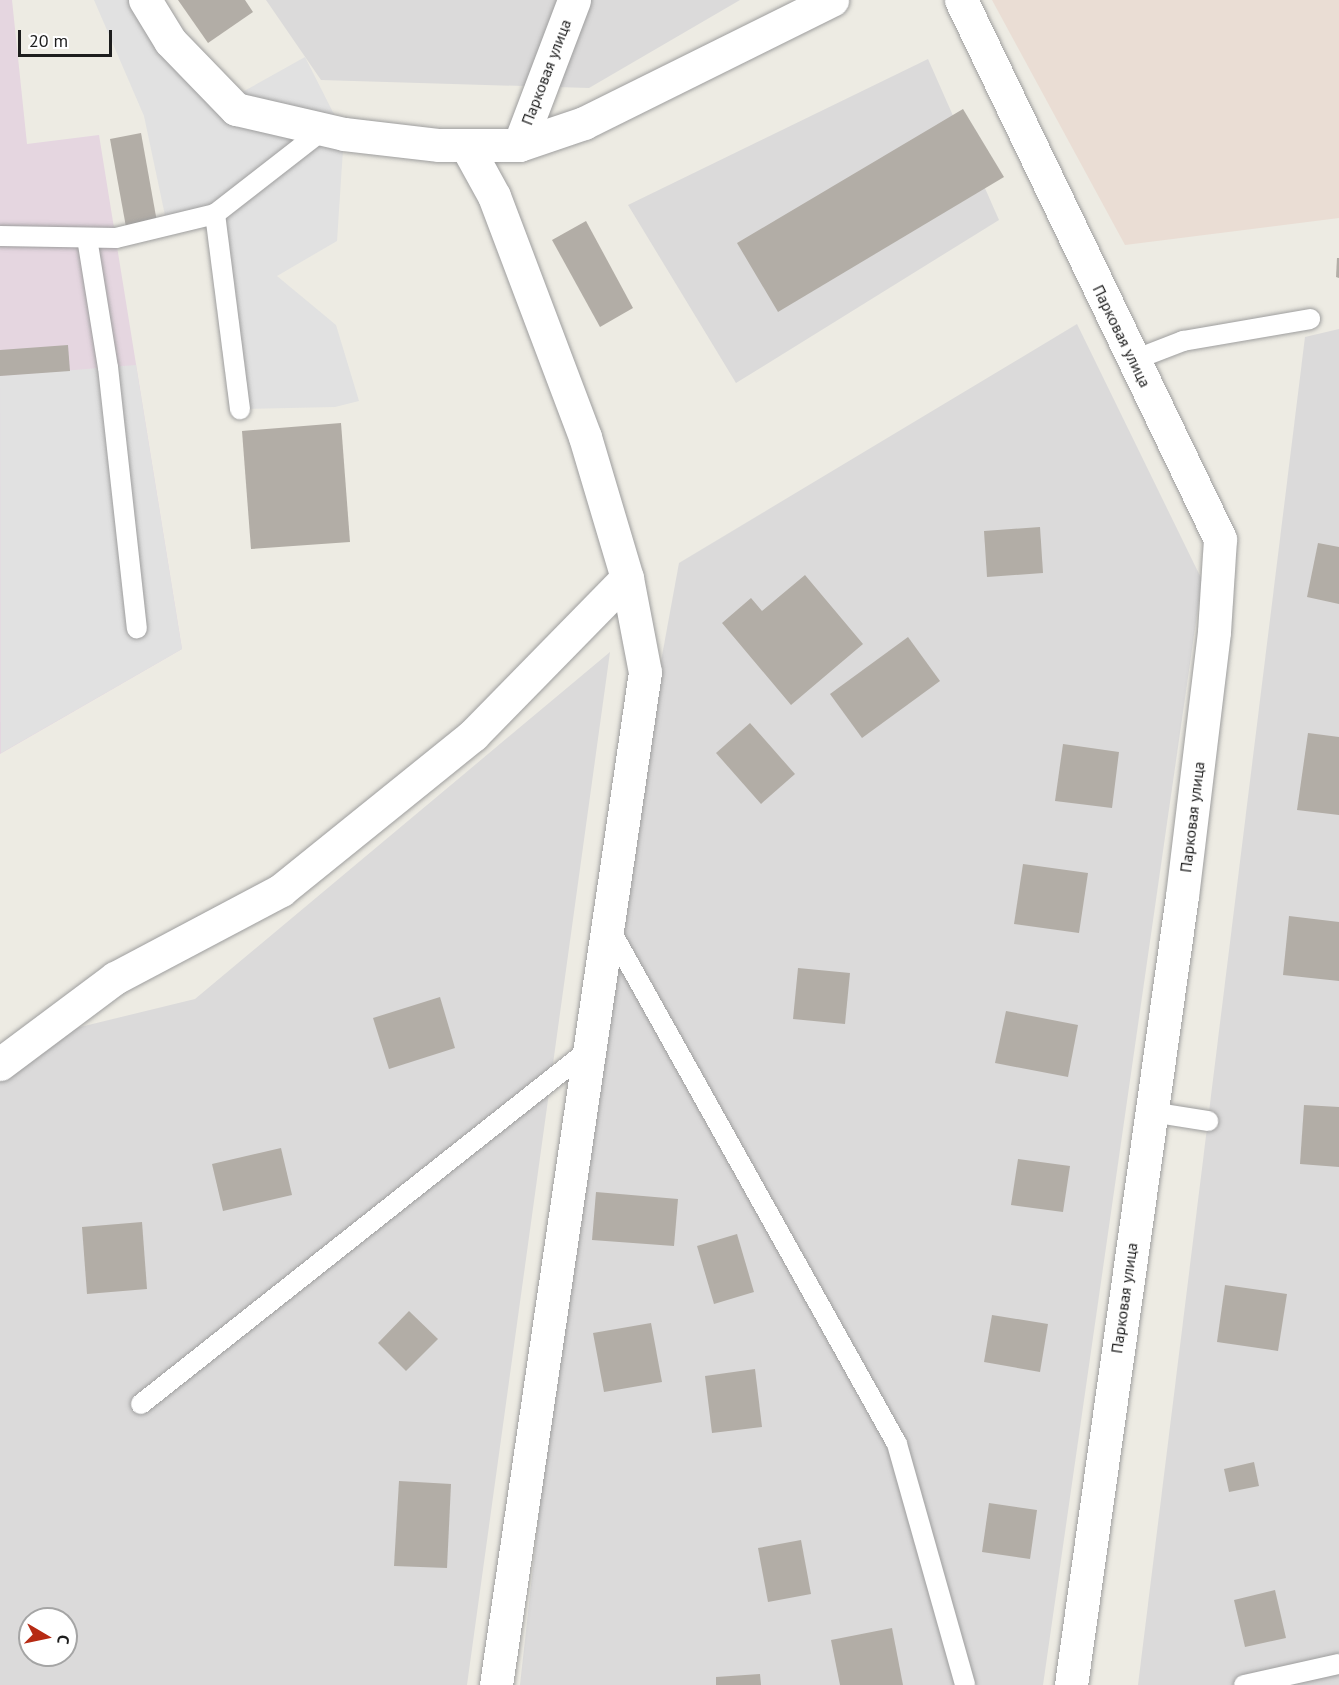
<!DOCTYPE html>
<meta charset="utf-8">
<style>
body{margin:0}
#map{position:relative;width:1339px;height:1685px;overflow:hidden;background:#edebe3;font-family:"PT Sans",sans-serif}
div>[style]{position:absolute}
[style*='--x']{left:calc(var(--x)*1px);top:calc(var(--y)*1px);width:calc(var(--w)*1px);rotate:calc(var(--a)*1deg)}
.residential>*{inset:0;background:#dbdada}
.industrial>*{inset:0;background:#e5d6e0}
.military>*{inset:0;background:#eaddd4}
.parking>*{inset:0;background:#e1e1e1}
.building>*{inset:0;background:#b2ada6}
.roads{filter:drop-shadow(0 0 2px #9e9e9e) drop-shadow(0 0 2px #9e9e9e)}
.service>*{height:20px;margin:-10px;padding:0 10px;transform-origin:10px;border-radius:10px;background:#fff}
.minor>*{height:33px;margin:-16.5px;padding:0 16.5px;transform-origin:16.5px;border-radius:16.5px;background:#fff}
span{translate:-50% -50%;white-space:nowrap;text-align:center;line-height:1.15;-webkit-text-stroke:4.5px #fff;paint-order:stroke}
.street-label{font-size:16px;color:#1d1d1d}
.north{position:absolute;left:18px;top:1607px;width:60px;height:60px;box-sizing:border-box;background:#fff;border:2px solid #a5a5a5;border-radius:50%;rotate:99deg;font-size:16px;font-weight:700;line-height:24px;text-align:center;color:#1d1d1d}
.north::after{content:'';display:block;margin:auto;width:21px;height:27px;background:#b62a13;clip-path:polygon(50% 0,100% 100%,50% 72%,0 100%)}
.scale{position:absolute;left:18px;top:30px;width:94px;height:27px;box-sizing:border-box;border:3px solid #1d1d1d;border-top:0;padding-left:8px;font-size:18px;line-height:21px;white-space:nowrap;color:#1d1d1d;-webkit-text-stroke:4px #fff;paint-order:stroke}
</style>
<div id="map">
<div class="residential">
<div style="clip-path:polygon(266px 0,740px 0,589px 88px,321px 80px)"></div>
<div style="clip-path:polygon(928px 59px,999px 220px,736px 383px,628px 205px)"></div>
<div style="clip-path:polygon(1077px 324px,1202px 580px,1043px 1685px,520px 1685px,590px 1049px,679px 563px)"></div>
<div style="clip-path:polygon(1339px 329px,1339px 1685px,1138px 1685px,1305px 337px)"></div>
<div style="clip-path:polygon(evenodd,610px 652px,467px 1685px,0 1685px,0 1078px,35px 1038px,195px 999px,610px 652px,30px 1619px,66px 1619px,66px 1655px,30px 1655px,30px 1619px)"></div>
</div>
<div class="industrial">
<div style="clip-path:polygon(0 0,12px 0,27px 144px,99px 135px,182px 649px,0 754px)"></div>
</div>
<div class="military">
<div style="clip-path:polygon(992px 0,1339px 0,1339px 218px,1125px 245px)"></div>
</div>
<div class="parking">
<div style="clip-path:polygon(94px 0,145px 0,237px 95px,305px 57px,344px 134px,337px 241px,277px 276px,336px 325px,359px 401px,335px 407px,240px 409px,215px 214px,167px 225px,144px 116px)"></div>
<div style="clip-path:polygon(136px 365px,182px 649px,1px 753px,0 376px)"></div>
</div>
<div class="building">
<div style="clip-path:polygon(178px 0,245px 0,253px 12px,208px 43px)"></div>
<div style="clip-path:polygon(963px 109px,1004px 177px,778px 312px,737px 243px)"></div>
<div style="clip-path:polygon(141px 133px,157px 222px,126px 227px,110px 139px)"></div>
<div style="clip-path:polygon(586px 221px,633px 308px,600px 327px,552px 240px)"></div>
<div style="clip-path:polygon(1337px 258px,1339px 258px,1339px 278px,1336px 277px)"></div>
<div style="clip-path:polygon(68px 345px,70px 371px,0 376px,0 350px)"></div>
<div style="clip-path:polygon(341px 423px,350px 542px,251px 549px,242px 431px)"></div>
<div style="clip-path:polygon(1040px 527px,1043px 573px,987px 577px,984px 531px)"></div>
<div style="clip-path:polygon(1318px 543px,1339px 547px,1339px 604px,1307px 597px)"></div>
<div style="clip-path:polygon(805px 575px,863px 644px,791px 705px,722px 623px,751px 598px,762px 611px)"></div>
<div style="clip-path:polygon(908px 637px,940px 681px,862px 738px,830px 694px)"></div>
<div style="clip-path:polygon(750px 723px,795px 774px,761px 804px,716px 753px)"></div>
<div style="clip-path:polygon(1308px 733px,1339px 737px,1339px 815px,1297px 810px)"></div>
<div style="clip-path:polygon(1063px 744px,1119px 752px,1112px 808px,1055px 801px)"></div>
<div style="clip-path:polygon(1023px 864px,1088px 873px,1079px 933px,1014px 924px)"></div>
<div style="clip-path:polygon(1289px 916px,1339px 922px,1339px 981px,1283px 975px)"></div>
<div style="clip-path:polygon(798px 968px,850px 973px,845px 1024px,793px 1019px)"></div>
<div style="clip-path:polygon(440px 997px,455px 1048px,389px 1069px,373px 1018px)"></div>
<div style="clip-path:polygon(1006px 1011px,1078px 1025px,1068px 1077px,995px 1063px)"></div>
<div style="clip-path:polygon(1304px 1105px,1339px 1107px,1339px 1167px,1300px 1164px)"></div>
<div style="clip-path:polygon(281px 1148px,292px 1195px,223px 1211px,212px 1164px)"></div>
<div style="clip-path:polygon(1018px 1159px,1070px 1166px,1063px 1212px,1011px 1205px)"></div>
<div style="clip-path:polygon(596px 1192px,678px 1199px,674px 1246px,592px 1240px)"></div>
<div style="clip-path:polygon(142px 1222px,147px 1289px,87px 1294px,82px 1227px)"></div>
<div style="clip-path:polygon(737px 1234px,754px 1292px,714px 1304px,697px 1246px)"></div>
<div style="clip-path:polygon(1225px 1285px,1287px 1294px,1278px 1351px,1217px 1342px)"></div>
<div style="clip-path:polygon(409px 1311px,438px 1339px,406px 1371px,378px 1343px)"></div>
<div style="clip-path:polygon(992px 1315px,1048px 1324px,1040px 1372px,984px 1362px)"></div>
<div style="clip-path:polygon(651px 1323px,662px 1382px,604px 1392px,593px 1333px)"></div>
<div style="clip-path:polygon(755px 1369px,762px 1427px,712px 1433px,705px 1376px)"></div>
<div style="clip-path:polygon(1254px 1462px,1259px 1486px,1229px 1492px,1224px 1469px)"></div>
<div style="clip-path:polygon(399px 1481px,451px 1484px,447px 1568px,394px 1566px)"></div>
<div style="clip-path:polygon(989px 1503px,1037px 1510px,1030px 1559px,982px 1552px)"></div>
<div style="clip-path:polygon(801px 1540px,811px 1594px,768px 1602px,758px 1548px)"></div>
<div style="clip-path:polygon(1275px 1590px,1286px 1638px,1245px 1647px,1234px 1600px)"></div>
<div style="clip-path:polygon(892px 1628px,903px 1685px,840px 1685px,831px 1640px)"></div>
<div style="clip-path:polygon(760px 1674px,761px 1685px,716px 1685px,716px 1677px)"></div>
</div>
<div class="roads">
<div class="service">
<div style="--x:215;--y:214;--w:197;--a:82.7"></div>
<div style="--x:0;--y:236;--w:116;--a:1"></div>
<div style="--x:116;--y:238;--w:102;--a:-13.6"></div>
<div style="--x:215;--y:214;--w:138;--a:-37.9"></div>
<div style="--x:87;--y:238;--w:131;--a:80.8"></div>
<div style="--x:108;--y:367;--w:263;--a:83.7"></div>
<div style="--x:1134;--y:360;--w:53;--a:-21.2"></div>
<div style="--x:1183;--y:341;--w:129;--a:-9.8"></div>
<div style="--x:608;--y:926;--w:593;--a:60.84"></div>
<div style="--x:897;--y:1444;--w:250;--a:74.2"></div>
<div style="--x:1151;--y:1112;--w:58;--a:9"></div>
<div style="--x:141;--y:1404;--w:572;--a:-38.33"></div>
<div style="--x:1244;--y:1685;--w:97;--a:-12.5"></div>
</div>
<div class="minor">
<div style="--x:145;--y:0;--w:48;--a:58.6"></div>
<div style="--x:170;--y:41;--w:95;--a:45.9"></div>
<div style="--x:236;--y:109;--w:111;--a:13"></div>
<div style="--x:344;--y:134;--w:96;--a:6.6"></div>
<div style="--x:439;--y:145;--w:80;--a:0"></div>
<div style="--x:519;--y:145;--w:69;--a:-18.7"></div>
<div style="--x:584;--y:123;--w:277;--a:-26.4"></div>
<div style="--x:961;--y:0;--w:598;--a:64.33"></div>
<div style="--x:1220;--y:539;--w:93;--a:93.7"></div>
<div style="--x:1214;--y:632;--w:266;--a:96.9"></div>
<div style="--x:1182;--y:896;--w:797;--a:98.01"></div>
<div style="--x:466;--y:145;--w:58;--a:61.2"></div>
<div style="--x:494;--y:196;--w:258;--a:69.3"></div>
<div style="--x:585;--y:437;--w:147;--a:73.4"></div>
<div style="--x:627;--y:578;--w:96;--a:79.2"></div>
<div style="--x:645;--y:672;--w:1024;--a:98.37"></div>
<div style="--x:519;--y:145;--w:155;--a:-69.2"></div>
<div style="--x:0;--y:1064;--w:144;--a:-36.8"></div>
<div style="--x:115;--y:978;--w:188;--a:-27.9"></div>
<div style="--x:281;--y:890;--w:247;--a:-38.9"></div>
<div style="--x:473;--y:735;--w:220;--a:-45.6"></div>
</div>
</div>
<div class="street-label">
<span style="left:546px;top:72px;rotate:-69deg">Парковая улица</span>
<span style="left:1122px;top:336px;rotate:64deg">Парковая улица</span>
<span style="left:1192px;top:817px;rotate:-83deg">Парковая улица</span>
<span style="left:1124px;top:1298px;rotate:-82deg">Парковая улица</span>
</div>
<div class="north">С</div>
<div class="scale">20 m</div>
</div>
